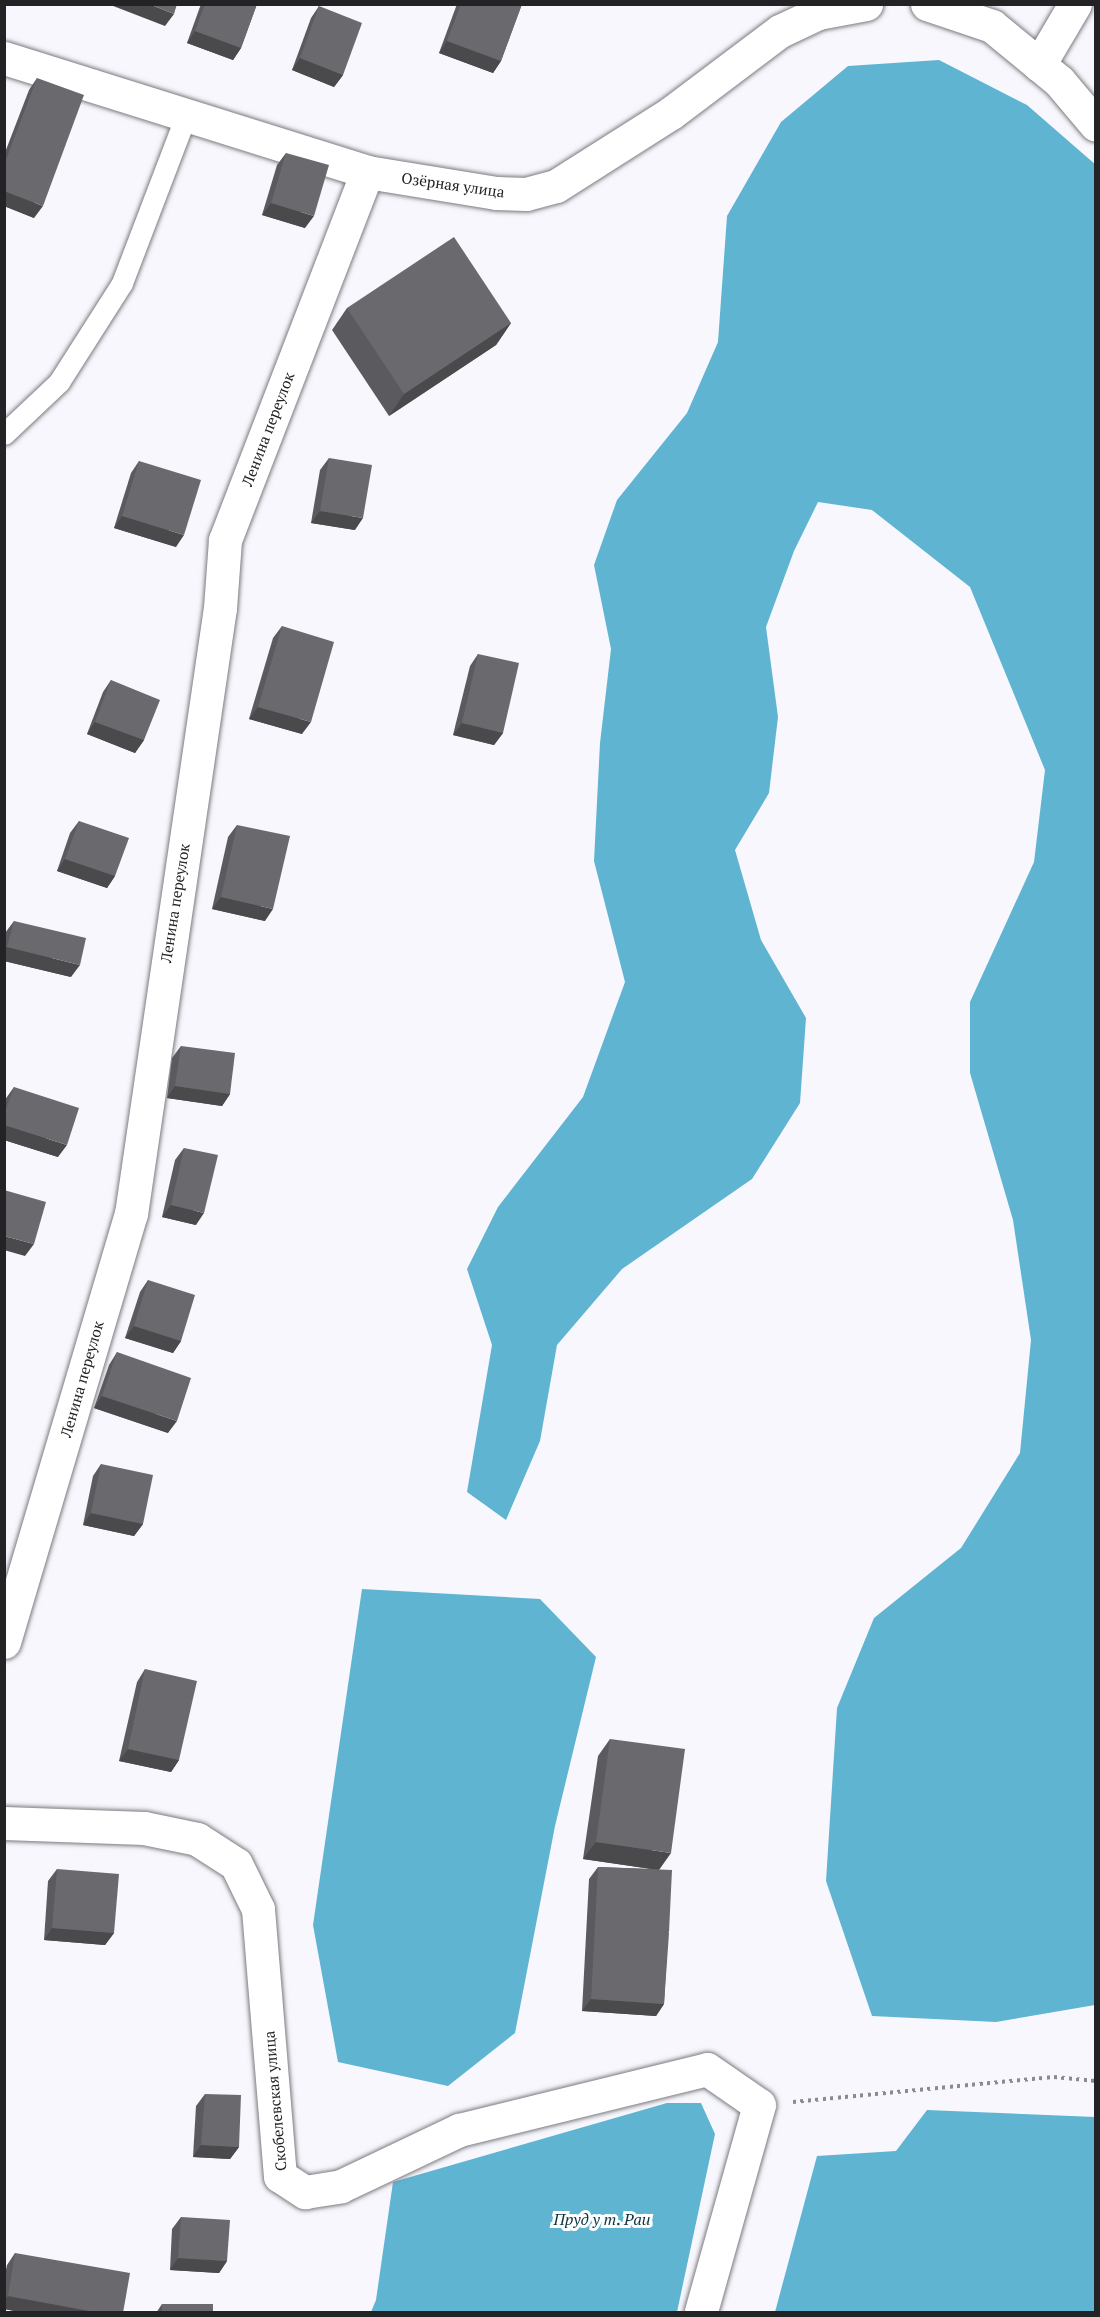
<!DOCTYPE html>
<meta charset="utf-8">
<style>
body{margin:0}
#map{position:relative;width:1100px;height:2317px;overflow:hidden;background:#f7f7fd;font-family:"PT Serif",serif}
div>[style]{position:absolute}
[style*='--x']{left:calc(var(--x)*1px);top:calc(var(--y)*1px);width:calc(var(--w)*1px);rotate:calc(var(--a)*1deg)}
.water>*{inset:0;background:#5fb4d2}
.path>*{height:4px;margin-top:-2px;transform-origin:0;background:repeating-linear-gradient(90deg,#8b8b8f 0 3px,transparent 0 7.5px)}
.roads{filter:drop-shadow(0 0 2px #7b7b80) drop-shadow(0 0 2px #7b7b80)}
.lane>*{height:21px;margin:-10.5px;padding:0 10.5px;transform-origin:10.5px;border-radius:10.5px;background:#fff}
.street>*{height:33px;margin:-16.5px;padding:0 16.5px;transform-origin:16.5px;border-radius:16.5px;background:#fff}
.secondary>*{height:33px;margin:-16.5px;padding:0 16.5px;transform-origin:16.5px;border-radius:16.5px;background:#fff}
.wall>*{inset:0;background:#5a5a5f}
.shaded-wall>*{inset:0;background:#4a4a4d}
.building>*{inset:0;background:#69696e}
span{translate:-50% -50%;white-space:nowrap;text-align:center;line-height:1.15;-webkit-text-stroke:6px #fff;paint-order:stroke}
.street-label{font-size:15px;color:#232325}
.water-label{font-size:16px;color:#0c3542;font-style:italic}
.frame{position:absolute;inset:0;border:6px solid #232325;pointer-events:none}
</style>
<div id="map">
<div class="water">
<div style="clip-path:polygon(939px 60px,1027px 105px,1096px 165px,1095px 2005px,996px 2022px,872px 2016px,826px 1881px,837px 1708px,874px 1618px,961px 1548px,1020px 1453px,1031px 1340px,1013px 1220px,970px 1073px,970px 1002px,1034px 862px,1045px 770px,970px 587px,872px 510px,818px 502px,794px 551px,766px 627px,778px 717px,769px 793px,735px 850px,761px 940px,806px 1018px,800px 1103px,752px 1179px,622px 1269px,557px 1345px,540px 1441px,506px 1520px,467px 1492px,492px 1345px,467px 1269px,498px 1207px,583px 1097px,625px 982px,594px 861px,600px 743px,611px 649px,594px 565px,617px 500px,687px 413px,718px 342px,727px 216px,781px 122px,848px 66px)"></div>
<div style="clip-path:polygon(362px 1589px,540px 1599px,596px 1657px,555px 1826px,515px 2033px,448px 2086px,338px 2062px,313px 1925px)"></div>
<div style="clip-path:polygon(667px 2103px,701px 2103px,715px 2134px,677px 2312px,371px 2312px,376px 2300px,393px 2182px)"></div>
<div style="clip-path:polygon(927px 2110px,1095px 2117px,1095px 2312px,775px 2312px,817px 2156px,896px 2151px)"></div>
</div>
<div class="path">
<div style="--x:793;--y:2102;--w:262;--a:-5.5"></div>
<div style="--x:1054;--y:2077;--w:42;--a:5.4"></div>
</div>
<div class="roads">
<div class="lane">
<div style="--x:4;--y:434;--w:76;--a:-43.4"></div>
<div style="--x:59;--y:382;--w:117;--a:-57.5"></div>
<div style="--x:122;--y:283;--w:180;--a:-69.1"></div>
</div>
<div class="street">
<div style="--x:1039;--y:65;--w:71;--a:-59.5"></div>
<div style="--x:4;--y:1642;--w:446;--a:-73.5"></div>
<div style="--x:131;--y:1214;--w:613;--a:-81.65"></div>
<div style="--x:220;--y:608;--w:68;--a:-85.8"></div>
<div style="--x:225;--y:540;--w:394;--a:-68.9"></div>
<div style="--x:4;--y:1823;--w:140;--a:2"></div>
<div style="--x:144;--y:1828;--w:54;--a:11.7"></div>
<div style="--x:197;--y:1839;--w:46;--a:32.7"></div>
<div style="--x:236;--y:1864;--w:50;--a:63.9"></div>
<div style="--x:258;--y:1909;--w:268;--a:85.3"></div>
<div style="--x:280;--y:2176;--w:30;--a:33"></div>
<div style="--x:305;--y:2192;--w:36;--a:-9"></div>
<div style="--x:341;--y:2186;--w:131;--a:-25.4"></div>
<div style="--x:459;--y:2130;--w:255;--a:-13.8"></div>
<div style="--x:707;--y:2069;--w:63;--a:34.7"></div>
<div style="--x:759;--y:2105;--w:215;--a:105.7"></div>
</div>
<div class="secondary">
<div style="--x:927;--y:4;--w:69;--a:18.7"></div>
<div style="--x:992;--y:26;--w:87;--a:39.4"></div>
<div style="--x:1059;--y:81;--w:57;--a:49.9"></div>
<div style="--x:4;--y:58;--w:380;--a:17.4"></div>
<div style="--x:367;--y:172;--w:131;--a:9.2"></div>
<div style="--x:496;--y:193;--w:30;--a:2"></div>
<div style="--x:526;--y:194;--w:31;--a:-15"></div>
<div style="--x:556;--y:186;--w:136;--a:-32.4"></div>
<div style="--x:671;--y:113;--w:136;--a:-37"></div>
<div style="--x:780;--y:31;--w:42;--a:-25.3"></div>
<div style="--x:818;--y:13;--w:49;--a:-10.6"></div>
</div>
</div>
<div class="wall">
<div style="clip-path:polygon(201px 4px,257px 4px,241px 48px,233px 60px,187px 43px)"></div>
<div style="clip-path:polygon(457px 4px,522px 4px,501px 61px,493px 73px,439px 53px)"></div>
<div style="clip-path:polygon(319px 6px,343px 75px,334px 87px,292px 70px,311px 18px)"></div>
<div style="clip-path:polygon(37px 78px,34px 218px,4px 206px,4px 155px,29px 90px)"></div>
<div style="clip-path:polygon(286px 153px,305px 228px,262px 215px,277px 165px)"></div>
<div style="clip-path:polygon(347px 308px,511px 323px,496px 345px,389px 416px,332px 330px)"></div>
<div style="clip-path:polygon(329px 458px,355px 530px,311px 523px,320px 470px)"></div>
<div style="clip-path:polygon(139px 461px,176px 547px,114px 528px,131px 473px)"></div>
<div style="clip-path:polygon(282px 626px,302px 734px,249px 719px,273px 638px)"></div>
<div style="clip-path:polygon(478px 654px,503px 733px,494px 745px,453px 735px,470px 666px)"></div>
<div style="clip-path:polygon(111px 680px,144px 740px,135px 753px,87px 734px,103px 692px)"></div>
<div style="clip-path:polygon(79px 821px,115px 876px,107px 888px,57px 871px,70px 833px)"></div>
<div style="clip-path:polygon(237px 825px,265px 921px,212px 909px,228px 837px)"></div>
<div style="clip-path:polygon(14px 921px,71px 977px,4px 961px,4px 935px,5px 933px)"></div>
<div style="clip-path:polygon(181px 1046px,230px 1094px,222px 1106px,167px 1098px,172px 1058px)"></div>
<div style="clip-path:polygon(14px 1087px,58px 1157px,4px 1140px,4px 1101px)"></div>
<div style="clip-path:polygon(184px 1148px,196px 1225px,162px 1217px,175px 1160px)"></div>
<div style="clip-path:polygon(148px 1280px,181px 1341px,173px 1353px,125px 1338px,140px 1292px)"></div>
<div style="clip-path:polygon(117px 1352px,168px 1433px,94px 1408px,109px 1365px)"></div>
<div style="clip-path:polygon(101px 1464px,143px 1524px,134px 1536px,83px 1525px,93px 1476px)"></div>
<div style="clip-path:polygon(145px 1669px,179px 1760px,171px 1772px,119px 1761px,137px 1682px)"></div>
<div style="clip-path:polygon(610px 1739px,659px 1869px,669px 1932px,668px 1933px,664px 2004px,656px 2016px,582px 2011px,589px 1879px,598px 1867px,651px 1869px,583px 1859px,598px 1756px)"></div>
<div style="clip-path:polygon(57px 1869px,114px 1933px,105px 1945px,44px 1940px,48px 1881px)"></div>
<div style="clip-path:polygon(205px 2094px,239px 2147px,230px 2159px,193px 2157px,196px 2106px)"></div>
<div style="clip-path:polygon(181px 2217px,227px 2261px,219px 2273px,170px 2270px,172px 2229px)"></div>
<div style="clip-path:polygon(15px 2253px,123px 2313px,25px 2313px,4px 2309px,4px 2278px,7px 2265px)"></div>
<div style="clip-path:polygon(162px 2304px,213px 2313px,156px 2313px)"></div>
</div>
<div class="shaded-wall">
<div style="clip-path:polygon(108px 4px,149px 4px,174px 14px,165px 26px)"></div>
<div style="clip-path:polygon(195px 31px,241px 48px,233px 60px,187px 43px)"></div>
<div style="clip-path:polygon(447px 41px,501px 61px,493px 73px,439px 53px)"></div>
<div style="clip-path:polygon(300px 58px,343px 75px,334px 87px,292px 70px)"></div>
<div style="clip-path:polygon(4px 191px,43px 206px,34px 218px,4px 206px)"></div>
<div style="clip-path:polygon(271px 203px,314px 216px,305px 228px,262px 215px)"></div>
<div style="clip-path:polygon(511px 323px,496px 345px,389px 416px,404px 394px)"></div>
<div style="clip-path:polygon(320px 511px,363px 518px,355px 530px,311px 523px)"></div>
<div style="clip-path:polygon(122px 516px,184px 535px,176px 547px,114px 528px)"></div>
<div style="clip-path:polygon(258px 707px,311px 722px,302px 734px,249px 719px)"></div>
<div style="clip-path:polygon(95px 722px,144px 740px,135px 753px,87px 734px)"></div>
<div style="clip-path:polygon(462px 723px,503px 733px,494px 745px,453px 735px)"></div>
<div style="clip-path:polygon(65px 859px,115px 876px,107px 888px,57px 871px)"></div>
<div style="clip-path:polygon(221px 897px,273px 909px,265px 921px,212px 909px)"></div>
<div style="clip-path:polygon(7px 947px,80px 965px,71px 977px,4px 961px,4px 951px)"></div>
<div style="clip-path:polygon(175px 1086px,230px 1094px,222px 1106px,167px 1098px)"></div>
<div style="clip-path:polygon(4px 1125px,67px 1145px,58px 1157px,4px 1140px)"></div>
<div style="clip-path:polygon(171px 1205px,204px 1213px,196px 1225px,162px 1217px)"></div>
<div style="clip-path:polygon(4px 1236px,34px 1244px,25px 1256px,4px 1250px)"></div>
<div style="clip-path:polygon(134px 1326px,181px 1341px,173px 1353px,125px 1338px)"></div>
<div style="clip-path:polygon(102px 1396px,177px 1421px,168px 1433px,94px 1408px)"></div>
<div style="clip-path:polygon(91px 1513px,143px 1524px,134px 1536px,83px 1525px)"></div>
<div style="clip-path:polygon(128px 1749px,179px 1760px,171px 1772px,119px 1761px)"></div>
<div style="clip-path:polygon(596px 1842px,671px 1853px,659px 1870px,583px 1859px)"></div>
<div style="clip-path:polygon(52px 1928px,114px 1933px,105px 1945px,44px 1940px)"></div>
<div style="clip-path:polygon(591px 1999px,664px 2004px,656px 2016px,582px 2011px)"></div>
<div style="clip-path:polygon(201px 2145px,239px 2147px,230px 2159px,193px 2157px)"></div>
<div style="clip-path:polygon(178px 2258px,227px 2261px,219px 2273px,170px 2270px)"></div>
<div style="clip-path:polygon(8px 2296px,100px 2313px,25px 2313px,4px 2309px,4px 2300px)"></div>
</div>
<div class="building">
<div style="clip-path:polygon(149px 4px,177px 4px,174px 14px)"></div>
<div style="clip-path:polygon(205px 4px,257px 4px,241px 48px,195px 31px)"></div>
<div style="clip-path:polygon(461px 4px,522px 4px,501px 61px,447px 41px)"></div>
<div style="clip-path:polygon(319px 6px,362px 23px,343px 75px,300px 58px)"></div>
<div style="clip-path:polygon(37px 78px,84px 95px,43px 206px,4px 191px,4px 165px)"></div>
<div style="clip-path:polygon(286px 153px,329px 165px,314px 216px,271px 203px)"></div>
<div style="clip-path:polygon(454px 237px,511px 323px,404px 394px,347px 308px)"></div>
<div style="clip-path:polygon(329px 458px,372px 465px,363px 518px,320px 511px)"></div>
<div style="clip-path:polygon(139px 461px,201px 480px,184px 535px,122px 516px)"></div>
<div style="clip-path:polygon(282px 626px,334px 642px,311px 722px,258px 707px)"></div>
<div style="clip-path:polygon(478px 654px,519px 663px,503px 733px,462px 723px)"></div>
<div style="clip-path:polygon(111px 680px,160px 700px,144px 740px,95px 722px)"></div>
<div style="clip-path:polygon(79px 821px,129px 838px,115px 876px,65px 859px)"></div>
<div style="clip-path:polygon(237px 825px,290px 836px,273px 909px,221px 897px)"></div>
<div style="clip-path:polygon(14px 921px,86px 938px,80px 965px,7px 947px)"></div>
<div style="clip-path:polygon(181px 1046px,235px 1053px,230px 1094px,175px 1086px)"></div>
<div style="clip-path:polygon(14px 1087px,79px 1108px,67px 1145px,4px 1125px,4px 1115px)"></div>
<div style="clip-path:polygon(184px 1148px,218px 1155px,204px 1213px,171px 1205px)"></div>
<div style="clip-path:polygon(4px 1190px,46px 1202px,34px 1244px,4px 1236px)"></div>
<div style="clip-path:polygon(148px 1280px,195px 1295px,181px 1341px,134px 1326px)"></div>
<div style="clip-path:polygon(117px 1352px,191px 1378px,177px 1421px,102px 1396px)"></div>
<div style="clip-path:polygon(101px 1464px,153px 1475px,143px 1524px,91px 1513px)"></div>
<div style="clip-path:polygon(145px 1669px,197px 1681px,179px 1760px,128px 1749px)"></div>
<div style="clip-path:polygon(610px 1739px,685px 1749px,671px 1853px,596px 1842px)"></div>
<div style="clip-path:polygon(598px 1867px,672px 1870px,669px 1932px,663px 1933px,669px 1933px,664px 2004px,591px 1999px)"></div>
<div style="clip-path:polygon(57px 1869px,119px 1874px,114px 1933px,52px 1928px)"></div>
<div style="clip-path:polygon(205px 2094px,241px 2095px,239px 2147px,201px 2145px)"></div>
<div style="clip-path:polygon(181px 2217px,230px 2220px,227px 2261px,178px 2258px)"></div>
<div style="clip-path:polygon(15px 2253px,130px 2273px,123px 2313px,100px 2313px,8px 2296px)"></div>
<div style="clip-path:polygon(162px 2304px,213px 2304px,213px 2313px,162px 2313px)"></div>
</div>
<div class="street-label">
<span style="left:453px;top:185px;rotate:8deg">Озёрная улица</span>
<span style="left:268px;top:429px;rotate:-69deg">Ленина переулок</span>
<span style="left:175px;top:903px;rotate:-81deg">Ленина переулок</span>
<span style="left:82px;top:1379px;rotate:-74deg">Ленина переулок</span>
<span style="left:275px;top:2101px;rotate:-95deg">Скобелевская улица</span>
</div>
<div class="water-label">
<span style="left:602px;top:2219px">Пруд у т. Раи</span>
</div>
<div class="frame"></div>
</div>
